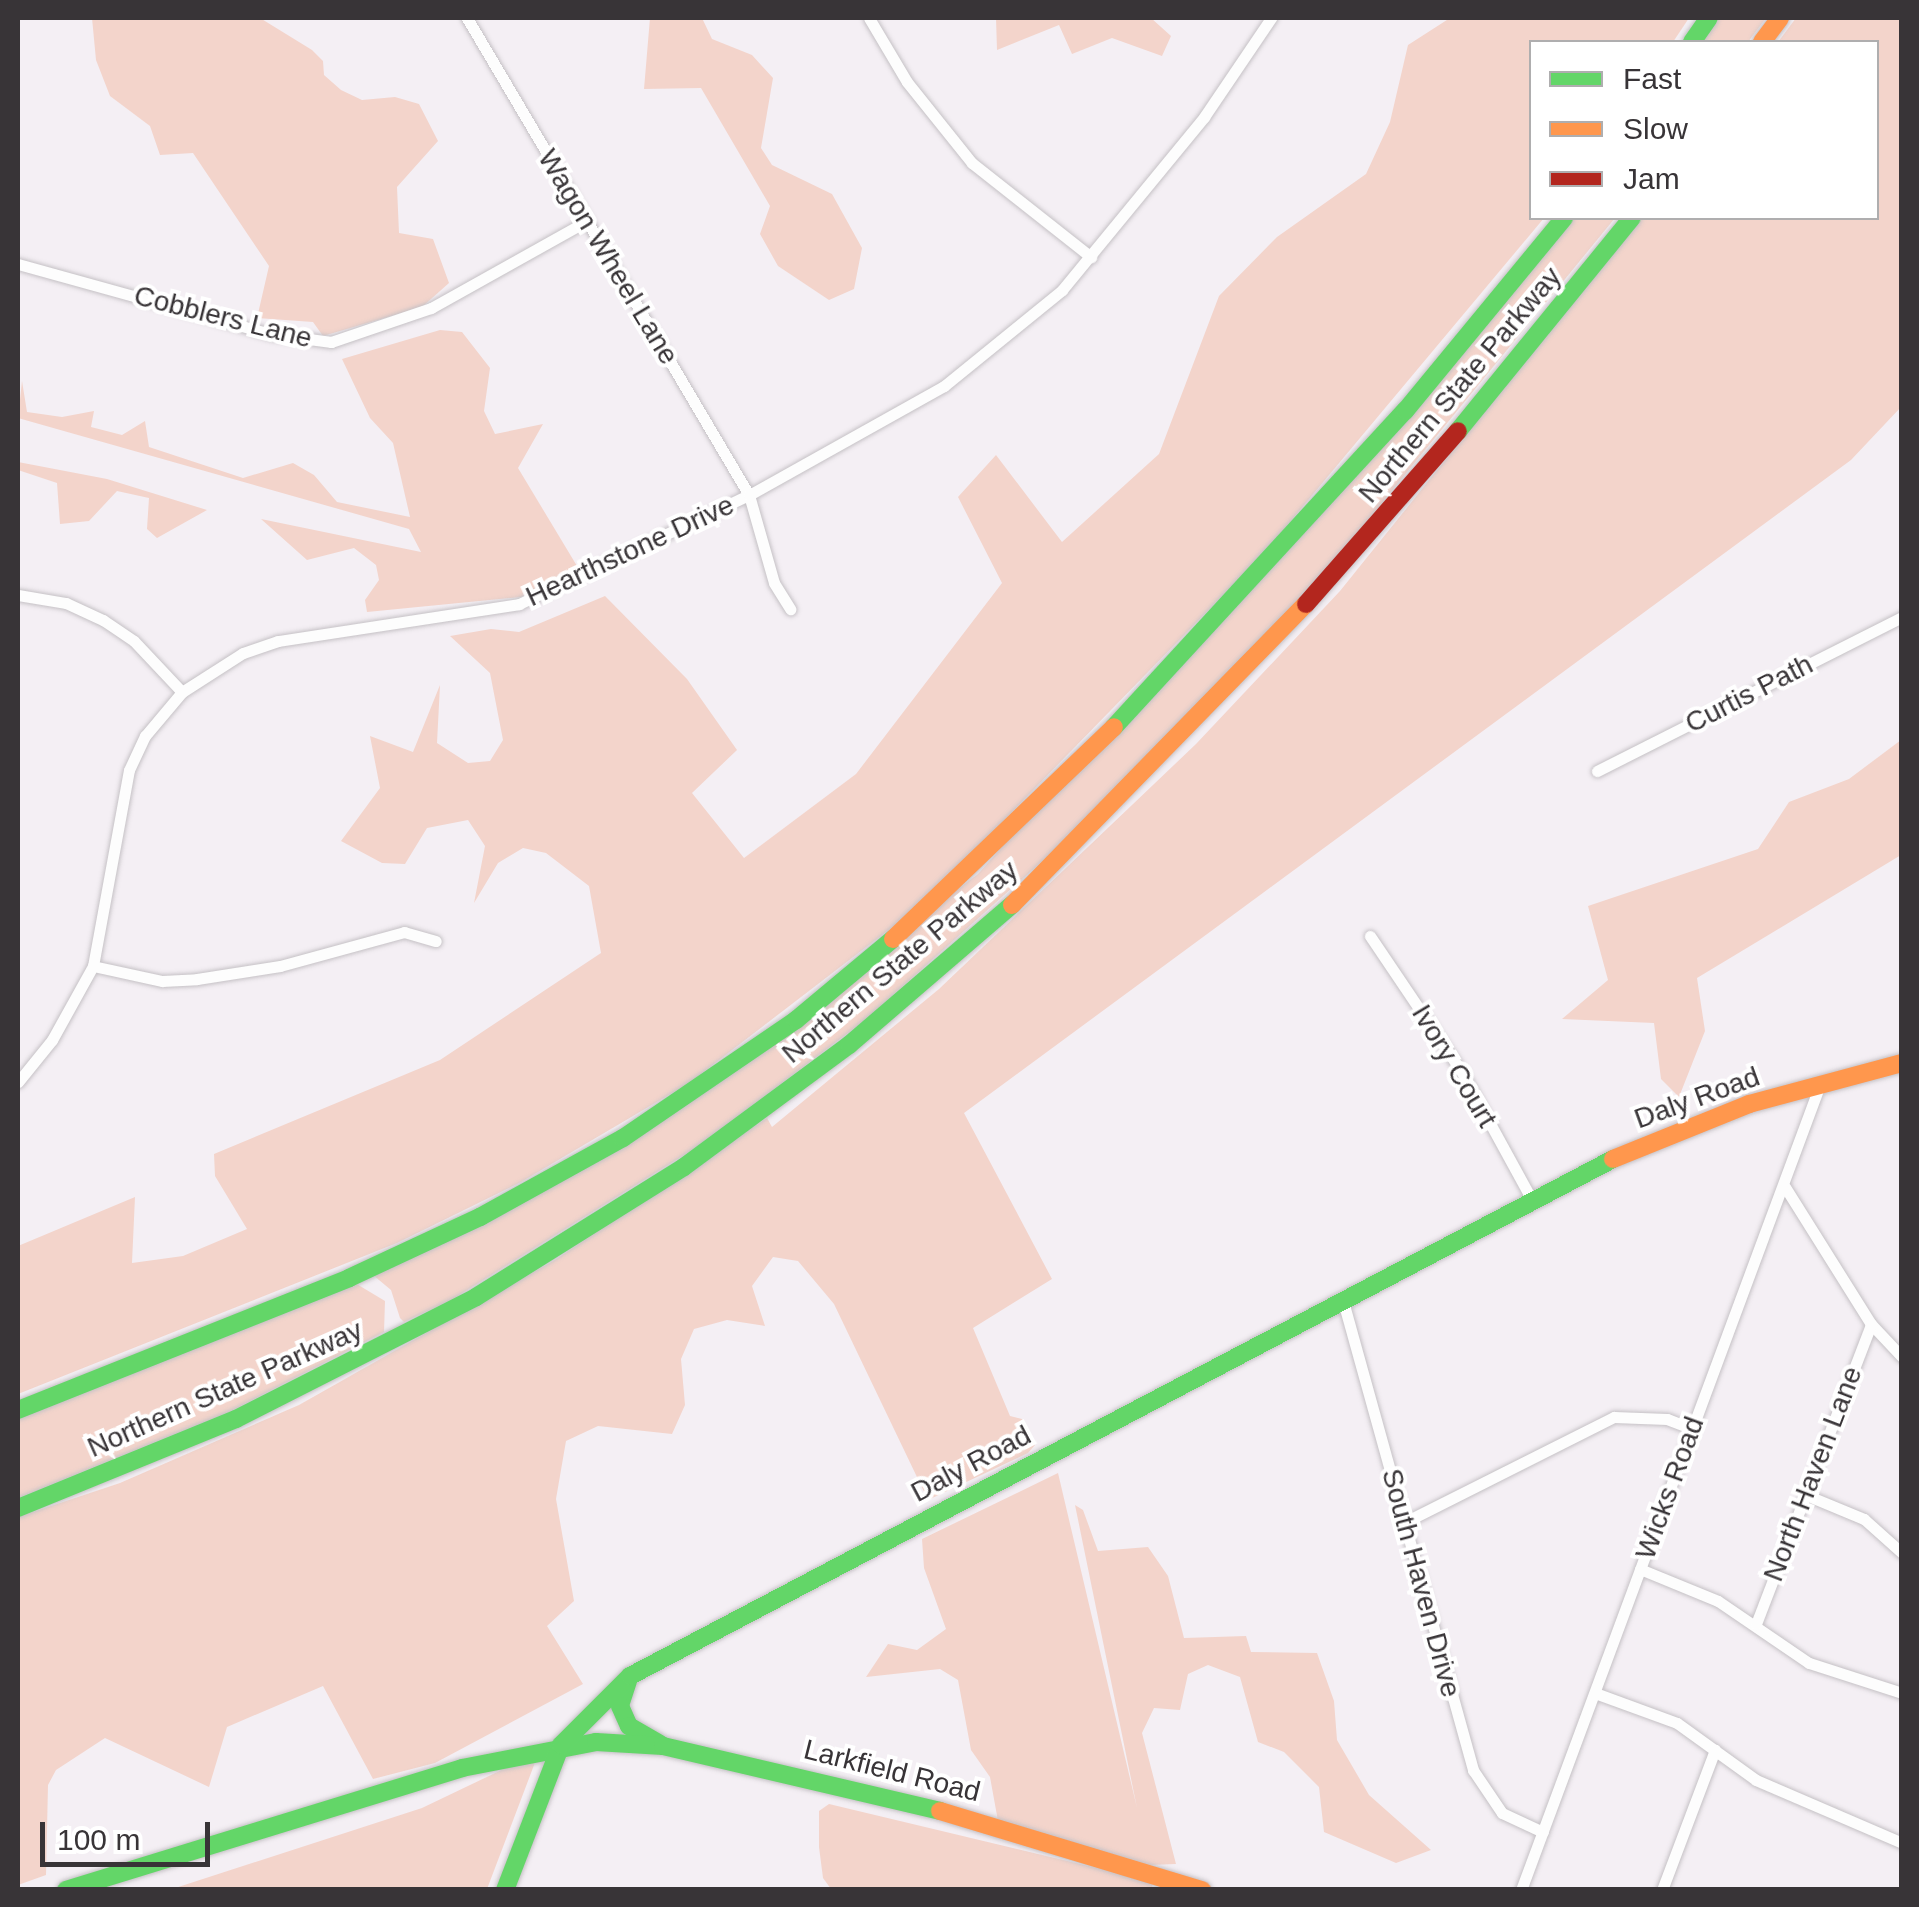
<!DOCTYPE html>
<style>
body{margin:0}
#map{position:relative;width:1919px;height:1907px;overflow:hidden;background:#f4eff4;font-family:Arial,sans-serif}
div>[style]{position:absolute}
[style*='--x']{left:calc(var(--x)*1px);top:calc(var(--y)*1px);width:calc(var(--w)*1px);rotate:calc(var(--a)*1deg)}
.green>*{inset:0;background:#f3d4cb}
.roads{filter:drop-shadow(0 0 2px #c5c1c5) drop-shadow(0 0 2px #c5c1c5)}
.street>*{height:11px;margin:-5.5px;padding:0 5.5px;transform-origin:5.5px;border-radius:5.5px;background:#fdfdfd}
.fast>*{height:18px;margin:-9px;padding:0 9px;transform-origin:9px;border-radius:9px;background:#63d668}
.slow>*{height:18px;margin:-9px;padding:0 9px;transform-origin:9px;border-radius:9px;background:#ff974d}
.jam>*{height:18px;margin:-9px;padding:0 9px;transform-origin:9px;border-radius:9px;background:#b3261e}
span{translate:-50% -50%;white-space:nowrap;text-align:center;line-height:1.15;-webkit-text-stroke:8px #fff;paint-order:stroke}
.street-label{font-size:28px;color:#383437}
.frame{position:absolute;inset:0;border:20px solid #383437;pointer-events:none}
.legend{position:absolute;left:1529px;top:40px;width:350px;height:180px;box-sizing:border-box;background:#fff;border:2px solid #afaeaf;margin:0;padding:12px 18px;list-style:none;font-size:30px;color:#383437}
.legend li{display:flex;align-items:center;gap:20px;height:50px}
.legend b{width:50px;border:2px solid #afaeaf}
.scale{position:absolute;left:40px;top:1822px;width:170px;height:45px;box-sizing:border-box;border:5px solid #383437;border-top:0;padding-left:12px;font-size:30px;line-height:35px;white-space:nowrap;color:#383437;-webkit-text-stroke:8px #fff;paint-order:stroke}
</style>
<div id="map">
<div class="green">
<div style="clip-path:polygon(92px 18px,260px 18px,312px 50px,323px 61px,324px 75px,341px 90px,362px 100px,395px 97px,419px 104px,438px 141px,397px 187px,399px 233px,433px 239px,449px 283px,422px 307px,323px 336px,313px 322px,257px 318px,269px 266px,193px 153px,160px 155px,150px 126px,110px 96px,96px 60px)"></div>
<div style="clip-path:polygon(650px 18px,702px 18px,712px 39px,752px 55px,773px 78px,761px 148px,772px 165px,832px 194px,862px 248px,854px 289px,829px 300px,778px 266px,760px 234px,770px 206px,701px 88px,644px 89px)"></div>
<div style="clip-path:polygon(996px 18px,1151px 18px,1171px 36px,1162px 56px,1112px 38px,1072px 54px,1059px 25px,997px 50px)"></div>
<div style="clip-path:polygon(1450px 18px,1689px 18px,1673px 42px,1532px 42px,1532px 218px,1544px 218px,1263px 554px,921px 905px,689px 1083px,521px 1182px,397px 1243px,18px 1394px,18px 1246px,135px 1197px,132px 1263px,183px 1256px,247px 1229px,215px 1176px,214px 1154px,440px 1060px,601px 953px,589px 886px,546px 853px,523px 848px,498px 863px,474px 903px,485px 846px,468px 820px,427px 828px,405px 864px,382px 863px,341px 841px,380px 788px,370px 736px,413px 752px,440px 685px,437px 743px,468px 763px,490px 761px,503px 740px,490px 673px,450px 636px,491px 629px,519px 632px,605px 596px,687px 679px,737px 750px,692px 793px,744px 858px,856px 774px,1002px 583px,958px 497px,996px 455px,1062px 542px,1159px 454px,1219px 296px,1277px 237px,1366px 174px,1390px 122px,1408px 45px)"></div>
<div style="clip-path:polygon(1715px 18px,1766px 18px,1748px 42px,1697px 42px)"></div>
<div style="clip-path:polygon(1796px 18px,1901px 18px,1901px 407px,1851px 460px,964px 1113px,1052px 1279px,973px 1328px,1010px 1416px,1022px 1419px,1035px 1445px,1028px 1453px,928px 1500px,834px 1304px,798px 1261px,773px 1257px,752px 1286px,765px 1326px,727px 1320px,694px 1329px,681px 1359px,685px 1405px,672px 1434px,598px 1426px,566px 1441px,556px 1499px,574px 1601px,547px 1626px,583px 1684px,435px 1763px,373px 1779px,323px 1686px,227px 1727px,209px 1787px,105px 1738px,56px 1770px,48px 1785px,46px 1875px,18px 1885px,18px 1517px,120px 1483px,299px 1405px,555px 1260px,767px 1118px,772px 1127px,939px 989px,1196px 744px,1340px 591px,1640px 218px,1876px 218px,1876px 42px,1778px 42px)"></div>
<div style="clip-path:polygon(1568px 218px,1615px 218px,1353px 538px,1209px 697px,1071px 835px,865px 1020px,700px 1145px,451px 1300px,404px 1322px,400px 1318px,391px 1290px,373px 1275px,598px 1160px,978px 874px)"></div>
<div style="clip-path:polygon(440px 330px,462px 332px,490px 368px,484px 411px,495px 434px,543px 424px,518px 468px,577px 566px,521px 597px,367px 612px,365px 600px,379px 580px,376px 565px,354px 548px,307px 560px,261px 519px,421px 552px,409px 529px,18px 418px,22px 381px,27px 412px,62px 417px,94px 411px,91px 427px,122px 435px,145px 421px,149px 447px,243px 478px,293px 463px,314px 475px,337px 502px,410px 517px,393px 443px,370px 418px,342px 359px)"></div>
<div style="clip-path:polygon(18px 462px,107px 479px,207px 510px,157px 538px,147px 529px,149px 498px,117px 491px,89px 521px,60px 524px,57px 483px,18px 470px)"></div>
<div style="clip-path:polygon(1901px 740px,1901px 855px,1697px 978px,1705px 1031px,1679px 1097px,1661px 1079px,1654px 1023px,1562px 1019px,1608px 980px,1588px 906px,1758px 849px,1789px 802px,1849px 779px)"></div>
<div style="clip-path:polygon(355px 1283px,385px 1301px,384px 1332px,231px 1411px,18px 1498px,18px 1417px)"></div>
<div style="clip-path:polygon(1058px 1473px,1137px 1808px,1075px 1505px,1083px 1510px,1098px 1551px,1148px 1547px,1168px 1576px,1184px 1638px,1246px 1636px,1251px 1652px,1317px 1653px,1334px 1701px,1337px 1740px,1369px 1795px,1431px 1850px,1396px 1863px,1324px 1832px,1319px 1787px,1284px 1752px,1258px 1742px,1240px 1677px,1208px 1665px,1188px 1674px,1180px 1710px,1154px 1708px,1142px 1733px,1176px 1864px,1150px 1865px,998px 1821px,990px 1777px,971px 1750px,958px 1680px,940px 1669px,866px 1677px,888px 1644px,917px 1650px,946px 1629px,924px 1568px,922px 1539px)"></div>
<div style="clip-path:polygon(539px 1752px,487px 1889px,169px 1890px,422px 1808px)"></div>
<div style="clip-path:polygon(829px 1804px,1151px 1881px,1153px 1889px,831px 1889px,823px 1878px,819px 1847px,819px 1811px)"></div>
</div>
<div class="roads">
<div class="street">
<div style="--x:467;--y:18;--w:554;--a:59.41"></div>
<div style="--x:749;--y:495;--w:91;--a:74.1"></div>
<div style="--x:774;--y:583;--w:31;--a:58"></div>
<div style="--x:869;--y:18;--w:74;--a:59.3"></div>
<div style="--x:907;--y:82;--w:104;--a:51.3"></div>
<div style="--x:972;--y:163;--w:152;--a:38.3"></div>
<div style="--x:18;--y:264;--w:263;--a:15.5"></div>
<div style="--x:271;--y:334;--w:61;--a:7.6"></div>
<div style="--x:331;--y:342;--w:106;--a:-18.8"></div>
<div style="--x:431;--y:308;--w:176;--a:-29.2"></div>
<div style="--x:18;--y:595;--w:49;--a:9.5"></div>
<div style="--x:66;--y:603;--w:41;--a:24.7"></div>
<div style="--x:103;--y:620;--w:37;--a:34"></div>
<div style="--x:134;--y:641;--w:70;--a:46.7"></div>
<div style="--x:1597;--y:771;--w:342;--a:-26.8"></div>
<div style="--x:1370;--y:936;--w:166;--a:56"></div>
<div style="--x:1463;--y:1074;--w:144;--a:61.3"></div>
<div style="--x:93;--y:966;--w:71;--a:12.3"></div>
<div style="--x:162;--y:981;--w:35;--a:-3"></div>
<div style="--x:197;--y:979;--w:84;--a:-8.9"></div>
<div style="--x:280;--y:966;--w:129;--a:-15.3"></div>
<div style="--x:404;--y:932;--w:33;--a:16"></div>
<div style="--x:18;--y:1082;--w:54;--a:-51"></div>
<div style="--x:52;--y:1040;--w:85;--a:-61"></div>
<div style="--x:93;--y:966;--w:199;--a:-79.6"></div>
<div style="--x:129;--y:770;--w:38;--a:-65"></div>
<div style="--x:145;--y:736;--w:57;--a:-49.9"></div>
<div style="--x:182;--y:692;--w:72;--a:-32.6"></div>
<div style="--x:243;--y:653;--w:37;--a:-19"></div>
<div style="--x:278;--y:641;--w:244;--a:-8.7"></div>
<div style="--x:519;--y:604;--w:255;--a:-25.4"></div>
<div style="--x:749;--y:495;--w:223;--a:-29.2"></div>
<div style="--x:944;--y:386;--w:152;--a:-39.1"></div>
<div style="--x:1062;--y:290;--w:224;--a:-50.6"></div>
<div style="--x:1204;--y:117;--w:120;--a:-55.9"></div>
<div style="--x:1785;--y:1187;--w:162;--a:57.9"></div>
<div style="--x:1871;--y:1324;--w:45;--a:46.8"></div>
<div style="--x:1343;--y:1301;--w:487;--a:74.5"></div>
<div style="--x:1473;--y:1770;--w:52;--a:56"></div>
<div style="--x:1502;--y:1813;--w:45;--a:24.9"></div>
<div style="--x:1806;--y:1495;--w:63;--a:22.5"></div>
<div style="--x:1864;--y:1519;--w:51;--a:41.8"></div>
<div style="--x:1405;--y:1522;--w:234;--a:-26.7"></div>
<div style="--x:1614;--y:1417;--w:53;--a:2.2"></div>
<div style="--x:1667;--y:1419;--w:26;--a:21"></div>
<div style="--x:1640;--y:1569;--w:84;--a:22.3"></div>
<div style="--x:1718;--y:1601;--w:110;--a:34.3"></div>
<div style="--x:1809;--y:1663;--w:98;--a:17.9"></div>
<div style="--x:1756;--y:1624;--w:321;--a:-69"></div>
<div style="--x:1595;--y:1693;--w:87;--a:20.1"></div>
<div style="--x:1677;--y:1723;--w:97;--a:35.8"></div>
<div style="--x:1756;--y:1780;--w:159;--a:23.3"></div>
<div style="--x:1521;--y:1890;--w:857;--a:-69.64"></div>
<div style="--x:1662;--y:1890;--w:150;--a:-69.3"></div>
</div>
<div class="fast">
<div style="--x:1692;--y:42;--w:29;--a:-55"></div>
<div style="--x:1458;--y:431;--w:275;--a:-50.8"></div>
<div style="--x:1114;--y:727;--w:430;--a:-47.4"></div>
<div style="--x:1405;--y:411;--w:250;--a:-50.5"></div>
<div style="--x:18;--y:1410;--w:356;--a:-21.7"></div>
<div style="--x:349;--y:1278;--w:145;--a:-25"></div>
<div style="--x:480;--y:1217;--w:163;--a:-28.9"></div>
<div style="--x:623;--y:1138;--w:209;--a:-34.3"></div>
<div style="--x:796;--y:1020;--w:126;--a:-39.9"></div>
<div style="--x:18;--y:1508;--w:235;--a:-22.2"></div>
<div style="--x:236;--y:1419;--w:269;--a:-26.9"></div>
<div style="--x:476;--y:1297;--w:245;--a:-32"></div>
<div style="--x:684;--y:1167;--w:205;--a:-36.5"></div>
<div style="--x:849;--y:1045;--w:215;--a:-40.7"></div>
<div style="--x:628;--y:1681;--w:26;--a:108"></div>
<div style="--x:620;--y:1706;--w:22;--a:66"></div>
<div style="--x:629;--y:1726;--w:36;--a:30"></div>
<div style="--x:66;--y:1890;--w:414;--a:-17.1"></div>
<div style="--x:462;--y:1768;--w:136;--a:-11"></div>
<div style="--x:596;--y:1742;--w:67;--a:3.4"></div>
<div style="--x:663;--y:1746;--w:285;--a:13.2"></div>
<div style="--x:505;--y:1890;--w:155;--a:-68.9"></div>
<div style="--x:561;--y:1745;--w:98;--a:-45"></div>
<div style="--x:630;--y:1676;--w:1111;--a:-27.74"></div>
</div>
<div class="slow">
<div style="--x:1762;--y:42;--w:30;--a:-53"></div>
<div style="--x:1012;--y:905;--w:421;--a:-45.7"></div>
<div style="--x:893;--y:939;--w:306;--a:-43.8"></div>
<div style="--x:1613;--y:1159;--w:147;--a:-22"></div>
<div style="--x:1749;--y:1104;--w:158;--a:-15"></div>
<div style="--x:940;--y:1811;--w:274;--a:16.8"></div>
</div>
<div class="jam">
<div style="--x:1306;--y:604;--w:230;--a:-48.7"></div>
</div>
</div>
<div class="street-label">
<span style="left:608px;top:257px;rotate:59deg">Wagon Wheel Lane</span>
<span style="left:223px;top:317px;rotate:14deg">Cobblers Lane</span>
<span style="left:1460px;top:385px;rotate:-50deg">Northern State Parkway</span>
<span style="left:630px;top:551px;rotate:-25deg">Hearthstone Drive</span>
<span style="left:1749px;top:694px;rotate:-27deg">Curtis Path</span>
<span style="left:900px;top:962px;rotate:-40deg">Northern State Parkway</span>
<span style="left:1454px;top:1066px;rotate:59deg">Ivory Court</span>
<span style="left:1697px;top:1098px;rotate:-20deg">Daly Road</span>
<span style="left:225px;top:1389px;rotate:-24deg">Northern State Parkway</span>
<span style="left:971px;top:1464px;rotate:-28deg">Daly Road</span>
<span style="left:1813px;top:1474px;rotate:-69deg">North Haven Lane</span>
<span style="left:1670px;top:1488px;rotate:-70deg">Wicks Road</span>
<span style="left:1421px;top:1583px;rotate:75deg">South Haven Drive</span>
<span style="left:892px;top:1771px;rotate:14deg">Larkfield Road</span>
</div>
<div class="frame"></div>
<ul class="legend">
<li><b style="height:12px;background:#63d668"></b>Fast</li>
<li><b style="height:12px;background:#ff974d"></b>Slow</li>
<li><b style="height:12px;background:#b3261e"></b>Jam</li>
</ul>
<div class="scale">100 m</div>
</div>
